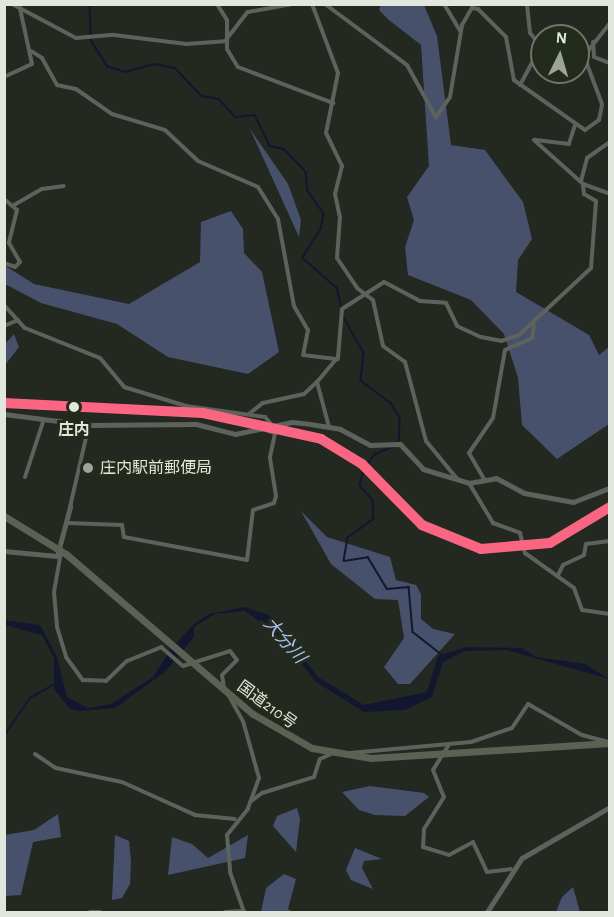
<!DOCTYPE html>
<meta charset="utf-8">
<style>
body{margin:0}
#map{position:relative;width:614px;height:917px;overflow:hidden;background:#232820;font-family:"Alegreya Sans","Noto Sans JP",sans-serif}
div>[style]{position:absolute}
[style*='--x']{left:calc(var(--x)*1px);top:calc(var(--y)*1px);width:calc(var(--w)*1px);rotate:calc(var(--a)*1deg)}
.forest>*{inset:0;background:#48516b}
.water>*{inset:0;background:#12172f}
.stream>*{height:1.5px;margin:-0.75px;padding:0 0.75px;transform-origin:0.75px;border-radius:0.75px;background:#12172f}
.minor>*{height:4px;margin:-2px;padding:0 2px;transform-origin:2px;border-radius:2px;background:#5e625c}
.tertiary>*{height:4.5px;margin:-2.25px;padding:0 2.25px;transform-origin:2.25px;border-radius:2.25px;background:#5e625c}
.secondary>*{height:5px;margin:-2.5px;padding:0 2.5px;transform-origin:2.5px;border-radius:2.5px;background:#5e625c}
.trunk>*{height:7px;margin:-3.5px;padding:0 3.5px;transform-origin:3.5px;border-radius:3.5px;background:#5b6254}
.rail-1>*{height:10px;margin:-5px;padding:0 5px;transform-origin:5px;border-radius:5px;background:#fa6682}
.dots>*{width:16px;height:16px;translate:-50% -50%;box-sizing:border-box;border:3px solid #232b1c;border-radius:50%}
span{translate:-50% -50%;white-space:nowrap;text-align:center;line-height:1.15;-webkit-text-stroke:6px #232b1c;paint-order:stroke}
.stop-label{font-size:16px;color:#e2e7dd;font-weight:700}
.poi-label{font-size:16px;color:#e2e7dd}
.left{translate:0 -50%;text-align:left}
.street-label{font-size:16px;color:#e2e7dd}
.water-label{font-size:18px;color:#aebdf7;font-style:italic}
.frame{position:absolute;inset:0;border:6px solid #e2e7dd;pointer-events:none}
.north{position:absolute;left:530px;top:24px;width:60px;height:60px;box-sizing:border-box;background:#232b1c;border:2px solid #6f7669;border-radius:50%;rotate:5deg;font-size:16px;font-weight:700;line-height:24px;text-align:center;color:#e2e7dd}
.north::after{content:'';display:block;margin:auto;width:21px;height:27px;background:#9fa49b;clip-path:polygon(50% 0,100% 100%,50% 72%,0 100%)}
</style>
<div id="map">
<div class="forest">
<div style="clip-path:polygon(381px 5px,424px 5px,437px 36px,451px 145px,485px 150px,523px 202px,532px 239px,518px 260px,516px 292px,589px 335px,599px 355px,609px 347px,609px 424px,557px 459px,522px 425px,518px 378px,504px 334px,471px 300px,408px 275px,405px 247px,414px 220px,407px 197px,429px 166px,421px 45px,389px 20px,379px 10px)"></div>
<div style="clip-path:polygon(250px 129px,288px 184px,301px 220px,299px 237px)"></div>
<div style="clip-path:polygon(231px 211px,243px 229px,244px 253px,262px 272px,279px 352px,248px 374px,168px 357px,117px 324px,41px 303px,5px 284px,4px 265px,34px 284px,129px 304px,200px 262px,201px 222px)"></div>
<div style="clip-path:polygon(14px 334px,19px 347px,5px 365px,5px 344px)"></div>
<div style="clip-path:polygon(301px 511px,327px 537px,390px 557px,396px 580px,416px 585px,421px 594px,421px 619px,433px 629px,455px 634px,410px 684px,398px 684px,384px 667px,404px 638px,398px 600px,375px 599px,331px 564px)"></div>
<div style="clip-path:polygon(370px 786px,424px 793px,429px 797px,405px 816px,375px 815px,359px 810px,342px 792px)"></div>
<div style="clip-path:polygon(297px 808px,300px 819px,296px 852px,273px 826px,277px 816px)"></div>
<div style="clip-path:polygon(58px 814px,61px 837px,33px 842px,21px 895px,5px 896px,5px 835px,34px 830px)"></div>
<div style="clip-path:polygon(115px 835px,129px 841px,131px 861px,130px 884px,122px 898px,112px 900px)"></div>
<div style="clip-path:polygon(248px 835px,245px 858px,168px 875px,172px 837px,192px 844px,208px 858px)"></div>
<div style="clip-path:polygon(355px 848px,382px 859px,364px 861px,362px 868px,373px 889px,351px 880px,346px 870px)"></div>
<div style="clip-path:polygon(284px 874px,296px 879px,288px 909px,292px 912px,261px 912px,266px 888px)"></div>
<div style="clip-path:polygon(573px 887px,580px 912px,556px 912px,562px 897px)"></div>
</div>
<div class="water">
<div style="clip-path:polygon(244px 607px,269px 615px,318px 677px,364px 705px,427px 692px,438px 656px,466px 647px,522px 648px,536px 657px,585px 664px,609px 679px,506px 650px,465px 651px,443px 662px,432px 697px,405px 710px,364px 712px,316px 682px,281px 637px,245px 611px,215px 614px,194px 627px,194px 637px,165px 672px,115px 708px,80px 711px,70px 709px,54px 689px,54px 658px,42px 635px,5px 625px,4px 620px,40px 625px,57px 657px,67px 697px,88px 708px,111px 704px,153px 677px,171px 649px,194px 624px,209px 614px)"></div>
</div>
<div class="stream">
<div style="--x:90;--y:4;--w:36;--a:88"></div>
<div style="--x:91;--y:40;--w:31;--a:58"></div>
<div style="--x:107;--y:66;--w:19;--a:18"></div>
<div style="--x:125;--y:72;--w:31;--a:-15"></div>
<div style="--x:155;--y:64;--w:20;--a:11"></div>
<div style="--x:175;--y:68;--w:39;--a:46"></div>
<div style="--x:202;--y:96;--w:17;--a:10"></div>
<div style="--x:219;--y:99;--w:25;--a:47"></div>
<div style="--x:236;--y:117;--w:19;--a:-6"></div>
<div style="--x:255;--y:115;--w:34;--a:64"></div>
<div style="--x:270;--y:146;--w:14;--a:12"></div>
<div style="--x:284;--y:149;--w:32;--a:46"></div>
<div style="--x:306;--y:172;--w:19;--a:84"></div>
<div style="--x:308;--y:191;--w:28;--a:55"></div>
<div style="--x:324;--y:214;--w:15;--a:101"></div>
<div style="--x:321;--y:229;--w:34;--a:122"></div>
<div style="--x:303;--y:258;--w:45;--a:41.4"></div>
<div style="--x:337;--y:288;--w:21;--a:76"></div>
<div style="--x:343;--y:316;--w:43;--a:60.4"></div>
<div style="--x:364;--y:353;--w:28;--a:96"></div>
<div style="--x:361;--y:381;--w:37;--a:36"></div>
<div style="--x:391;--y:403;--w:17;--a:59"></div>
<div style="--x:400;--y:418;--w:24;--a:92"></div>
<div style="--x:367;--y:465;--w:14;--a:-54"></div>
<div style="--x:375;--y:454;--w:22;--a:-22"></div>
<div style="--x:364;--y:469;--w:17;--a:103"></div>
<div style="--x:360;--y:486;--w:19;--a:47"></div>
<div style="--x:373;--y:500;--w:19;--a:87"></div>
<div style="--x:374;--y:519;--w:32;--a:144"></div>
<div style="--x:348;--y:538;--w:23;--a:100"></div>
<div style="--x:344;--y:561;--w:24;--a:-9"></div>
<div style="--x:368;--y:557;--w:37;--a:59"></div>
<div style="--x:387;--y:589;--w:22;--a:-5"></div>
<div style="--x:409;--y:587;--w:45;--a:84.9"></div>
<div style="--x:413;--y:632;--w:36;--a:38"></div>
<div style="--x:4;--y:736;--w:46;--a:-55.6"></div>
<div style="--x:30;--y:698;--w:29;--a:-29"></div>
</div>
<div class="minor">
<div style="--x:12;--y:4;--w:72;--a:28"></div>
<div style="--x:76;--y:38;--w:38;--a:-5"></div>
<div style="--x:114;--y:35;--w:73;--a:7.1"></div>
<div style="--x:186;--y:44;--w:39;--a:-4"></div>
<div style="--x:225;--y:41;--w:37;--a:-52"></div>
<div style="--x:248;--y:12;--w:45;--a:-10.3"></div>
<div style="--x:217;--y:4;--w:19;--a:58"></div>
<div style="--x:227;--y:20;--w:29;--a:90"></div>
<div style="--x:227;--y:49;--w:21;--a:59"></div>
<div style="--x:238;--y:67;--w:102;--a:20.8"></div>
<div style="--x:312;--y:4;--w:74;--a:69.4"></div>
<div style="--x:338;--y:73;--w:61;--a:101.3"></div>
<div style="--x:326;--y:133;--w:37;--a:64"></div>
<div style="--x:342;--y:166;--w:29;--a:104"></div>
<div style="--x:335;--y:194;--w:24;--a:78"></div>
<div style="--x:340;--y:217;--w:41;--a:94.2"></div>
<div style="--x:337;--y:258;--w:36;--a:56"></div>
<div style="--x:357;--y:288;--w:20;--a:37"></div>
<div style="--x:373;--y:300;--w:47;--a:77.7"></div>
<div style="--x:383;--y:346;--w:27;--a:36"></div>
<div style="--x:405;--y:362;--w:82;--a:75.1"></div>
<div style="--x:426;--y:441;--w:50;--a:50.6"></div>
<div style="--x:325;--y:4;--w:102;--a:36.6"></div>
<div style="--x:407;--y:65;--w:60;--a:60.9"></div>
<div style="--x:436;--y:117;--w:24;--a:-55"></div>
<div style="--x:450;--y:97;--w:73;--a:-80.5"></div>
<div style="--x:462;--y:25;--w:20;--a:-60"></div>
<div style="--x:472;--y:8;--w:6;--a:9"></div>
<div style="--x:478;--y:9;--w:40;--a:45"></div>
<div style="--x:506;--y:37;--w:44;--a:79.5"></div>
<div style="--x:514;--y:80;--w:87;--a:35.2"></div>
<div style="--x:585;--y:130;--w:17;--a:-36"></div>
<div style="--x:599;--y:120;--w:16;--a:-79"></div>
<div style="--x:602;--y:104;--w:51;--a:-110.6"></div>
<div style="--x:584;--y:56;--w:42;--a:-51.8"></div>
<div style="--x:444;--y:4;--w:31;--a:59"></div>
<div style="--x:593;--y:42;--w:15;--a:86"></div>
<div style="--x:594;--y:57;--w:17;--a:21"></div>
<div style="--x:31;--y:51;--w:13;--a:32"></div>
<div style="--x:42;--y:58;--w:31;--a:61"></div>
<div style="--x:57;--y:85;--w:19;--a:12"></div>
<div style="--x:76;--y:89;--w:44;--a:34.8"></div>
<div style="--x:112;--y:114;--w:55;--a:16.8"></div>
<div style="--x:165;--y:130;--w:45;--a:43.2"></div>
<div style="--x:198;--y:161;--w:65;--a:23.4"></div>
<div style="--x:258;--y:187;--w:38;--a:58"></div>
<div style="--x:278;--y:219;--w:88;--a:79.6"></div>
<div style="--x:294;--y:306;--w:28;--a:60"></div>
<div style="--x:308;--y:330;--w:25;--a:101"></div>
<div style="--x:303;--y:355;--w:35;--a:7"></div>
<div style="--x:4;--y:77;--w:31;--a:-25"></div>
<div style="--x:32;--y:64;--w:61;--a:-102.2"></div>
<div style="--x:520;--y:85;--w:44;--a:-61.7"></div>
<div style="--x:541;--y:46;--w:17;--a:-130"></div>
<div style="--x:530;--y:33;--w:29;--a:-96"></div>
<div style="--x:575;--y:125;--w:20;--a:108"></div>
<div style="--x:569;--y:144;--w:35;--a:-173"></div>
<div style="--x:534;--y:140;--w:66;--a:41.9"></div>
<div style="--x:583;--y:184;--w:29;--a:20"></div>
<div style="--x:581;--y:181;--w:24;--a:-75"></div>
<div style="--x:587;--y:158;--w:28;--a:-35"></div>
<div style="--x:4;--y:199;--w:17;--a:40"></div>
<div style="--x:17;--y:210;--w:34;--a:104"></div>
<div style="--x:9;--y:243;--w:22;--a:60"></div>
<div style="--x:20;--y:262;--w:7;--a:135"></div>
<div style="--x:15;--y:267;--w:12;--a:-160"></div>
<div style="--x:14;--y:205;--w:32;--a:-30"></div>
<div style="--x:42;--y:189;--w:22;--a:-8"></div>
<div style="--x:4;--y:305;--w:31;--a:48"></div>
<div style="--x:25;--y:328;--w:81;--a:21.8"></div>
<div style="--x:100;--y:358;--w:38;--a:50"></div>
<div style="--x:124;--y:387;--w:65;--a:17"></div>
<div style="--x:186;--y:406;--w:80;--a:7.9"></div>
<div style="--x:265;--y:417;--w:11;--a:49"></div>
<div style="--x:4;--y:326;--w:15;--a:-23"></div>
<div style="--x:250;--y:413;--w:16;--a:-38"></div>
<div style="--x:263;--y:403;--w:42;--a:-12.4"></div>
<div style="--x:304;--y:394;--w:18;--a:-43"></div>
<div style="--x:329;--y:427;--w:47;--a:-104.9"></div>
<div style="--x:317;--y:382;--w:33;--a:-50"></div>
<div style="--x:338;--y:357;--w:48;--a:-85.2"></div>
<div style="--x:342;--y:309;--w:50;--a:-32.7"></div>
<div style="--x:384;--y:282;--w:41;--a:27.8"></div>
<div style="--x:420;--y:301;--w:26;--a:4"></div>
<div style="--x:446;--y:303;--w:25;--a:64"></div>
<div style="--x:457;--y:326;--w:26;--a:25"></div>
<div style="--x:481;--y:337;--w:20;--a:11"></div>
<div style="--x:501;--y:341;--w:19;--a:-18"></div>
<div style="--x:519;--y:335;--w:98;--a:-42.9"></div>
<div style="--x:591;--y:268;--w:67;--a:-85.7"></div>
<div style="--x:596;--y:201;--w:14;--a:-150"></div>
<div style="--x:584;--y:194;--w:10;--a:-96"></div>
<div style="--x:25;--y:477;--w:58;--a:-71.9"></div>
<div style="--x:484;--y:479;--w:30;--a:-120"></div>
<div style="--x:469;--y:453;--w:42;--a:-55.6"></div>
<div style="--x:493;--y:418;--w:69;--a:-80"></div>
<div style="--x:505;--y:350;--w:30;--a:-24"></div>
<div style="--x:532;--y:338;--w:13;--a:-81"></div>
<div style="--x:469;--y:483;--w:47;--a:59"></div>
<div style="--x:493;--y:523;--w:29;--a:20"></div>
<div style="--x:520;--y:533;--w:21;--a:76"></div>
<div style="--x:525;--y:553;--w:60;--a:35.5"></div>
<div style="--x:574;--y:588;--w:23;--a:70"></div>
<div style="--x:582;--y:610;--w:28;--a:8"></div>
<div style="--x:70;--y:507;--w:84;--a:-77"></div>
<div style="--x:68;--y:523;--w:54;--a:2.1"></div>
<div style="--x:122;--y:525;--w:12;--a:81"></div>
<div style="--x:124;--y:537;--w:125;--a:10.6"></div>
<div style="--x:247;--y:560;--w:50;--a:-83.2"></div>
<div style="--x:253;--y:510;--w:22;--a:-18"></div>
<div style="--x:274;--y:503;--w:7;--a:-74"></div>
<div style="--x:276;--y:496;--w:39;--a:-99"></div>
<div style="--x:270;--y:457;--w:25;--a:-78"></div>
<div style="--x:275;--y:433;--w:13;--a:-162"></div>
<div style="--x:61;--y:552;--w:41;--a:99.9"></div>
<div style="--x:54;--y:592;--w:35;--a:85"></div>
<div style="--x:57;--y:627;--w:31;--a:73"></div>
<div style="--x:66;--y:657;--w:29;--a:54"></div>
<div style="--x:83;--y:680;--w:23;--a:2"></div>
<div style="--x:106;--y:681;--w:29;--a:-44"></div>
<div style="--x:127;--y:661;--w:37;--a:-22"></div>
<div style="--x:161;--y:647;--w:29;--a:41"></div>
<div style="--x:183;--y:666;--w:49;--a:-17.7"></div>
<div style="--x:230;--y:651;--w:11;--a:52"></div>
<div style="--x:237;--y:660;--w:21;--a:135"></div>
<div style="--x:222;--y:675;--w:12;--a:81"></div>
<div style="--x:558;--y:575;--w:11;--a:-63"></div>
<div style="--x:563;--y:565;--w:23;--a:-25"></div>
<div style="--x:584;--y:555;--w:11;--a:-80"></div>
<div style="--x:586;--y:544;--w:24;--a:-7"></div>
<div style="--x:229;--y:696;--w:29;--a:61"></div>
<div style="--x:243;--y:721;--w:59;--a:74.3"></div>
<div style="--x:259;--y:778;--w:33;--a:110"></div>
<div style="--x:248;--y:809;--w:33;--a:129"></div>
<div style="--x:227;--y:835;--w:37;--a:85"></div>
<div style="--x:230;--y:872;--w:42;--a:70.7"></div>
<div style="--x:448;--y:746;--w:28;--a:122"></div>
<div style="--x:433;--y:770;--w:29;--a:68"></div>
<div style="--x:444;--y:797;--w:38;--a:122"></div>
<div style="--x:424;--y:829;--w:18;--a:93"></div>
<div style="--x:423;--y:847;--w:27;--a:17"></div>
<div style="--x:449;--y:855;--w:27;--a:-28"></div>
<div style="--x:473;--y:842;--w:33;--a:65"></div>
<div style="--x:487;--y:872;--w:24;--a:-7"></div>
<div style="--x:350;--y:753;--w:121;--a:-5.2"></div>
<div style="--x:471;--y:742;--w:43;--a:-18.9"></div>
<div style="--x:512;--y:728;--w:29;--a:-56"></div>
<div style="--x:528;--y:704;--w:62;--a:29.9"></div>
<div style="--x:582;--y:735;--w:28;--a:15"></div>
<div style="--x:35;--y:754;--w:25;--a:34"></div>
<div style="--x:56;--y:768;--w:67;--a:12"></div>
<div style="--x:122;--y:782;--w:80;--a:24.3"></div>
<div style="--x:195;--y:815;--w:40;--a:5.7"></div>
<div style="--x:250;--y:802;--w:15;--a:-37"></div>
<div style="--x:262;--y:793;--w:54;--a:-17.1"></div>
<div style="--x:314;--y:777;--w:19;--a:-72"></div>
<div style="--x:320;--y:759;--w:14;--a:-25"></div>
<div style="--x:90;--y:912;--w:10;--a:0"></div>
<div style="--x:225;--y:912;--w:19;--a:-3"></div>
</div>
<div class="tertiary">
<div style="--x:4;--y:551;--w:53;--a:5.4"></div>
<div style="--x:57;--y:556;--w:51;--a:-75.1"></div>
<div style="--x:487;--y:912;--w:64;--a:-57.1"></div>
<div style="--x:522;--y:858;--w:102;--a:-30.1"></div>
</div>
<div class="secondary">
<div style="--x:4;--y:414;--w:86;--a:7.4"></div>
<div style="--x:89;--y:425;--w:107;--a:-0.5"></div>
<div style="--x:196;--y:424;--w:40;--a:14.4"></div>
<div style="--x:235;--y:434;--w:58;--a:-11.9"></div>
<div style="--x:292;--y:422;--w:18;--a:6"></div>
<div style="--x:310;--y:424;--w:30;--a:9"></div>
<div style="--x:340;--y:429;--w:34;--a:28"></div>
<div style="--x:370;--y:445;--w:30;--a:-2"></div>
<div style="--x:400;--y:444;--w:34;--a:47"></div>
<div style="--x:423;--y:469;--w:48;--a:16.9"></div>
<div style="--x:469;--y:483;--w:27;--a:-10"></div>
<div style="--x:496;--y:478;--w:32;--a:28"></div>
<div style="--x:524;--y:493;--w:50;--a:10.4"></div>
<div style="--x:573;--y:502;--w:40;--a:-21"></div>
</div>
<div class="trunk">
<div style="--x:4;--y:516;--w:73;--a:31.5"></div>
<div style="--x:66;--y:554;--w:246;--a:40.6"></div>
<div style="--x:253;--y:714;--w:68;--a:30"></div>
<div style="--x:312;--y:748;--w:60;--a:9.6"></div>
<div style="--x:371;--y:758;--w:239;--a:-3.6"></div>
</div>
<div class="rail-1">
<div style="--x:4;--y:403;--w:199;--a:2.9"></div>
<div style="--x:203;--y:413;--w:121;--a:12.4"></div>
<div style="--x:321;--y:439;--w:48;--a:31.4"></div>
<div style="--x:362;--y:464;--w:86;--a:45.5"></div>
<div style="--x:422;--y:525;--w:64;--a:22.1"></div>
<div style="--x:481;--y:549;--w:69;--a:-5"></div>
<div style="--x:550;--y:543;--w:70;--a:-31"></div>
</div>
<div class="dots">
<div style="left:74px;top:407px;background:#e2e7dd"></div>
<div style="left:88px;top:468px;background:#9fa49b"></div>
</div>
<div class="stop-label">
<span style="left:74px;top:430px">庄内</span>
</div>
<div class="poi-label">
<span class="left" style="left:100px;top:468px">庄内駅前郵便局</span>
</div>
<div class="street-label">
<span style="left:267px;top:705px;rotate:36deg">国道210号</span>
</div>
<div class="water-label">
<span style="left:284px;top:641px;rotate:49deg">大分川</span>
</div>
<div class="frame"></div>
<div class="north">N</div>
</div>
